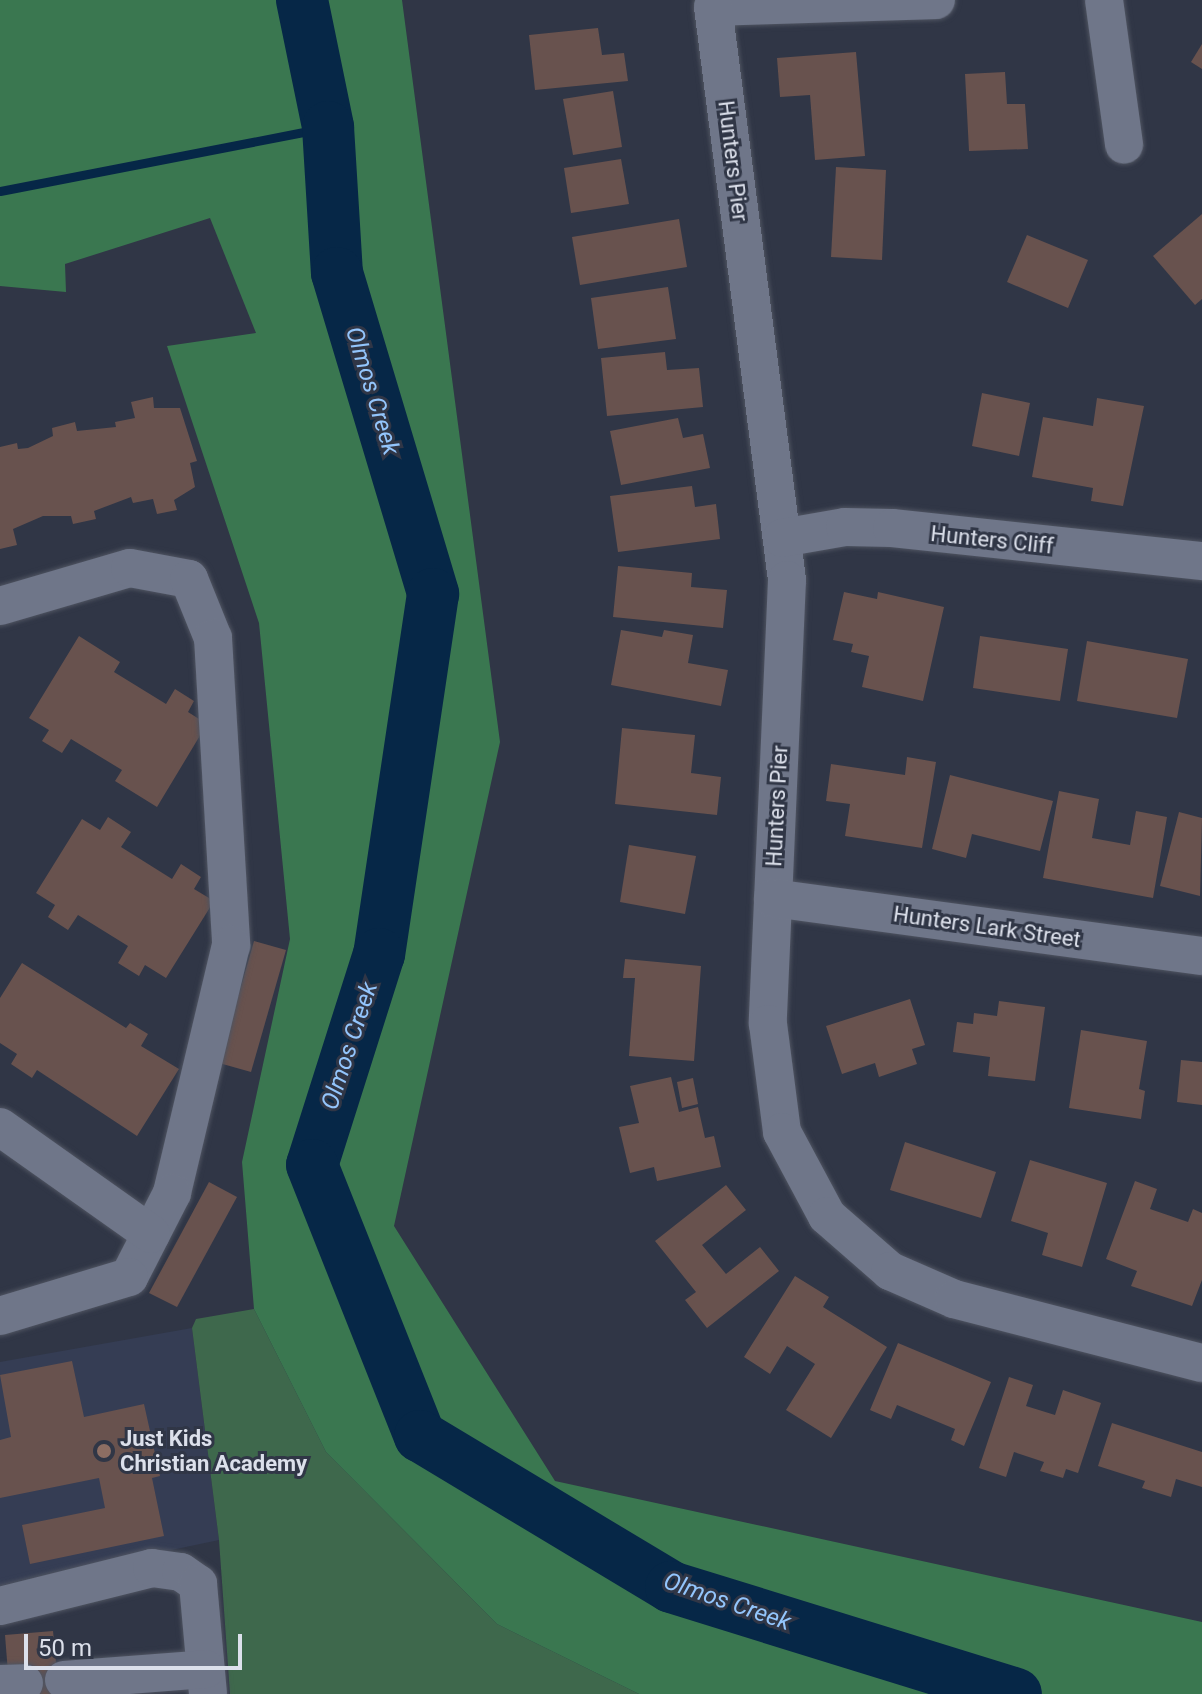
<!DOCTYPE html>
<style>
body{margin:0}
#map{position:relative;width:1202px;height:1694px;overflow:hidden;background:#303646;font-family:Roboto,sans-serif}
div>[style]{position:absolute}
[style*='--x']{left:calc(var(--x)*1px);top:calc(var(--y)*1px);width:calc(var(--w)*1px);rotate:calc(var(--a)*1deg)}
.built>*{inset:0;background:#353d54}
.green>*{inset:0;background:#3e684c}
.forest>*{inset:0;background:#3a7750}
.stream>*{height:9px;margin:-4.5px;padding:0 4.5px;transform-origin:4.5px;border-radius:4.5px;background:#062747}
.river>*{height:52px;margin:-26px;padding:0 26px;transform-origin:26px;border-radius:26px;background:#062747}
.building>*{inset:0;background:#68524e}
.roads{filter:drop-shadow(0 0 2px #4f5461) drop-shadow(0 0 2px #4f5461)}
.minor>*{height:38px;margin:-19px;padding:0 19px;transform-origin:19px;border-radius:19px;background:#6f7689}
.dots>*{width:22px;height:22px;translate:-50% -50%;box-sizing:border-box;border:4px solid #303646;border-radius:50%}
span{translate:-50% -50%;white-space:nowrap;text-align:center;line-height:1.15;-webkit-text-stroke:6px #303646;paint-order:stroke}
.street-label{font-size:22px;color:#dce0eb}
.poi-label{font-size:22px;color:#dce0eb;font-weight:700}
.left{translate:0 -50%;text-align:left}
.water-label{font-size:24px;color:#93c5fc;font-style:italic}
.scale{position:absolute;left:24px;top:1634px;width:218px;height:36px;box-sizing:border-box;border:4px solid #dce0eb;border-top:0;padding-left:10px;font-size:24px;line-height:28px;white-space:nowrap;color:#dce0eb;-webkit-text-stroke:6px #303646;paint-order:stroke}
</style>
<div id="map">
<div class="built">
<div style="clip-path:polygon(192px 1328px,219px 1540px,0 1586px,0 1362px)"></div>
</div>
<div class="green">
<div style="clip-path:polygon(254px 1309px,326px 1452px,497px 1624px,639px 1694px,230px 1694px,219px 1540px,192px 1328px,196px 1319px)"></div>
</div>
<div class="forest">
<div style="clip-path:polygon(0 0,402px 0,500px 742px,394px 1226px,555px 1481px,1202px 1622px,1202px 1694px,639px 1694px,497px 1624px,326px 1452px,254px 1309px,242px 1162px,290px 939px,259px 623px,167px 346px,256px 333px,210px 218px,65px 264px,66px 292px,0 286px)"></div>
</div>
<div class="stream">
<div style="--x:0;--y:191;--w:334;--a:-11"></div>
</div>
<div class="river">
<div style="--x:302;--y:0;--w:130;--a:78.4"></div>
<div style="--x:328;--y:127;--w:146;--a:86.5"></div>
<div style="--x:337;--y:273;--w:335;--a:73.3"></div>
<div style="--x:433;--y:594;--w:364;--a:98.5"></div>
<div style="--x:379;--y:954;--w:221;--a:107.6"></div>
<div style="--x:312;--y:1165;--w:292;--a:68.3"></div>
<div style="--x:420;--y:1436;--w:293;--a:31"></div>
<div style="--x:671;--y:1587;--w:361;--a:17.2"></div>
</div>
<div class="building">
<div style="clip-path:polygon(598px 28px,602px 55px,624px 53px,628px 81px,535px 90px,529px 35px)"></div>
<div style="clip-path:polygon(1202px 44px,1202px 69px,1191px 62px)"></div>
<div style="clip-path:polygon(856px 52px,865px 156px,815px 160px,810px 95px,780px 97px,777px 58px)"></div>
<div style="clip-path:polygon(1005px 72px,1007px 104px,1025px 104px,1028px 149px,969px 151px,965px 74px)"></div>
<div style="clip-path:polygon(613px 91px,622px 147px,573px 155px,563px 99px)"></div>
<div style="clip-path:polygon(621px 159px,629px 204px,571px 213px,564px 168px)"></div>
<div style="clip-path:polygon(836px 167px,886px 170px,882px 260px,831px 257px)"></div>
<div style="clip-path:polygon(1202px 214px,1202px 299px,1195px 305px,1153px 256px)"></div>
<div style="clip-path:polygon(679px 219px,687px 267px,580px 285px,572px 237px)"></div>
<div style="clip-path:polygon(1027px 235px,1088px 260px,1068px 308px,1007px 282px)"></div>
<div style="clip-path:polygon(668px 287px,676px 339px,598px 349px,591px 298px)"></div>
<div style="clip-path:polygon(665px 352px,667px 370px,699px 368px,703px 407px,607px 416px,601px 358px)"></div>
<div style="clip-path:polygon(982px 393px,1030px 403px,1019px 456px,972px 446px)"></div>
<div style="clip-path:polygon(153px 397px,154px 408px,180px 408px,197px 461px,190px 463px,195px 487px,174px 500px,177px 510px,157px 514px,153px 499px,133px 503px,131px 497px,94px 511px,96px 519px,73px 524px,71px 516px,43px 516px,13px 529px,17px 545px,0 549px,0 447px,17px 443px,18px 449px,28px 448px,53px 436px,52px 428px,75px 422px,77px 431px,116px 427px,115px 422px,135px 418px,131px 402px)"></div>
<div style="clip-path:polygon(1097px 398px,1144px 406px,1123px 506px,1091px 501px,1093px 488px,1032px 477px,1043px 417px,1093px 426px)"></div>
<div style="clip-path:polygon(678px 418px,683px 438px,703px 434px,710px 468px,621px 485px,610px 431px)"></div>
<div style="clip-path:polygon(692px 486px,695px 507px,716px 504px,720px 539px,618px 552px,610px 496px)"></div>
<div style="clip-path:polygon(618px 566px,692px 573px,691px 587px,727px 590px,723px 628px,613px 617px)"></div>
<div style="clip-path:polygon(844px 592px,877px 599px,878px 592px,944px 607px,923px 701px,862px 687px,869px 656px,851px 652px,853px 644px,833px 640px)"></div>
<div style="clip-path:polygon(621px 630px,662px 637px,664px 630px,693px 635px,688px 663px,728px 670px,721px 706px,611px 685px)"></div>
<div style="clip-path:polygon(79px 636px,120px 662px,114px 672px,166px 704px,175px 689px,194px 701px,188px 712px,207px 724px,157px 807px,115px 781px,122px 770px,71px 739px,62px 753px,42px 741px,49px 730px,29px 718px)"></div>
<div style="clip-path:polygon(980px 636px,1068px 649px,1060px 701px,973px 688px)"></div>
<div style="clip-path:polygon(1087px 641px,1188px 659px,1177px 718px,1077px 701px)"></div>
<div style="clip-path:polygon(622px 728px,695px 735px,691px 773px,721px 777px,717px 815px,615px 804px)"></div>
<div style="clip-path:polygon(907px 757px,936px 762px,922px 848px,845px 836px,850px 804px,826px 801px,831px 764px,905px 775px)"></div>
<div style="clip-path:polygon(950px 775px,1053px 801px,1040px 851px,972px 834px,966px 858px,932px 849px)"></div>
<div style="clip-path:polygon(1059px 791px,1099px 799px,1092px 838px,1130px 845px,1136px 811px,1167px 817px,1153px 898px,1043px 878px)"></div>
<div style="clip-path:polygon(1179px 812px,1202px 818px,1200px 896px,1160px 886px)"></div>
<div style="clip-path:polygon(108px 817px,131px 832px,121px 847px,172px 879px,181px 864px,201px 877px,194px 889px,214px 901px,166px 978px,145px 965px,139px 976px,118px 963px,128px 946px,78px 915px,68px 930px,48px 917px,55px 905px,36px 893px,82px 819px,100px 830px)"></div>
<div style="clip-path:polygon(629px 845px,696px 856px,685px 914px,620px 902px)"></div>
<div style="clip-path:polygon(254px 941px,286px 950px,251px 1072px,219px 1063px)"></div>
<div style="clip-path:polygon(625px 959px,701px 966px,694px 1061px,629px 1056px,635px 978px,623px 978px)"></div>
<div style="clip-path:polygon(22px 963px,126px 1028px,130px 1023px,148px 1034px,141px 1046px,179px 1069px,137px 1136px,37px 1070px,32px 1078px,11px 1064px,17px 1054px,0 1043px,0 998px)"></div>
<div style="clip-path:polygon(910px 999px,925px 1045px,912px 1049px,917px 1064px,879px 1077px,875px 1063px,842px 1074px,826px 1026px)"></div>
<div style="clip-path:polygon(999px 1001px,1045px 1007px,1035px 1081px,988px 1076px,990px 1057px,953px 1052px,957px 1022px,973px 1024px,974px 1013px,997px 1016px)"></div>
<div style="clip-path:polygon(1081px 1030px,1147px 1041px,1139px 1089px,1145px 1091px,1141px 1119px,1069px 1108px)"></div>
<div style="clip-path:polygon(1181px 1060px,1202px 1062px,1202px 1105px,1177px 1102px)"></div>
<div style="clip-path:polygon(671px 1077px,679px 1112px,698px 1107px,705px 1138px,714px 1136px,721px 1167px,657px 1181px,654px 1167px,630px 1173px,619px 1127px,639px 1123px,630px 1086px)"></div>
<div style="clip-path:polygon(693px 1078px,698px 1104px,682px 1108px,677px 1082px)"></div>
<div style="clip-path:polygon(905px 1142px,996px 1172px,981px 1218px,890px 1190px)"></div>
<div style="clip-path:polygon(1030px 1160px,1107px 1183px,1082px 1267px,1042px 1255px,1048px 1233px,1011px 1221px)"></div>
<div style="clip-path:polygon(1135px 1181px,1157px 1189px,1150px 1209px,1188px 1222px,1193px 1209px,1202px 1213px,1202px 1280px,1192px 1306px,1131px 1286px,1137px 1271px,1106px 1259px)"></div>
<div style="clip-path:polygon(209px 1182px,237px 1197px,177px 1307px,149px 1293px)"></div>
<div style="clip-path:polygon(726px 1185px,746px 1210px,702px 1245px,726px 1274px,760px 1247px,779px 1271px,707px 1328px,685px 1300px,696px 1292px,655px 1241px)"></div>
<div style="clip-path:polygon(795px 1276px,829px 1297px,823px 1307px,887px 1347px,831px 1438px,786px 1410px,815px 1364px,787px 1346px,770px 1374px,744px 1357px)"></div>
<div style="clip-path:polygon(898px 1343px,991px 1382px,964px 1446px,951px 1440px,955px 1429px,897px 1405px,891px 1419px,870px 1410px)"></div>
<div style="clip-path:polygon(72px 1361px,84px 1417px,144px 1404px,160px 1476px,152px 1478px,164px 1536px,30px 1564px,22px 1525px,105px 1508px,99px 1478px,0 1498px,0 1440px,11px 1437px,0 1375px)"></div>
<div style="clip-path:polygon(1009px 1377px,1033px 1385px,1026px 1406px,1055px 1415px,1063px 1390px,1101px 1403px,1078px 1473px,1066px 1469px,1063px 1478px,1040px 1471px,1044px 1462px,1014px 1452px,1006px 1477px,979px 1468px)"></div>
<div style="clip-path:polygon(1112px 1423px,1202px 1452px,1202px 1487px,1176px 1479px,1171px 1497px,1142px 1488px,1145px 1481px,1098px 1466px)"></div>
<div style="clip-path:polygon(53px 1631px,59px 1694px,29px 1694px,8px 1673px,5px 1635px)"></div>
</div>
<div class="roads">
<div class="minor">
<div style="--x:936;--y:0;--w:223;--a:178.2"></div>
<div style="--x:713;--y:7;--w:578;--a:82.64"></div>
<div style="--x:787;--y:580;--w:444;--a:92.5"></div>
<div style="--x:768;--y:1024;--w:109;--a:82.6"></div>
<div style="--x:782;--y:1132;--w:95;--a:61.8"></div>
<div style="--x:827;--y:1216;--w:84;--a:41.1"></div>
<div style="--x:890;--y:1271;--w:70;--a:23.6"></div>
<div style="--x:954;--y:1299;--w:256;--a:14.5"></div>
<div style="--x:1104;--y:0;--w:146;--a:82.1"></div>
<div style="--x:782;--y:538;--w:64;--a:-9.9"></div>
<div style="--x:845;--y:527;--w:47;--a:1.2"></div>
<div style="--x:892;--y:528;--w:312;--a:6.1"></div>
<div style="--x:0;--y:606;--w:135;--a:-16.3"></div>
<div style="--x:130;--y:568;--w:60;--a:10.6"></div>
<div style="--x:189;--y:579;--w:64;--a:67.9"></div>
<div style="--x:213;--y:638;--w:308;--a:86.6"></div>
<div style="--x:231;--y:945;--w:255;--a:103.4"></div>
<div style="--x:172;--y:1193;--w:94;--a:117.1"></div>
<div style="--x:129;--y:1277;--w:135;--a:163.2"></div>
<div style="--x:773;--y:898;--w:433;--a:7.7"></div>
<div style="--x:0;--y:1127;--w:185;--a:35.3"></div>
<div style="--x:0;--y:1606;--w:157;--a:-14"></div>
<div style="--x:152;--y:1568;--w:29;--a:8"></div>
<div style="--x:181;--y:1572;--w:21;--a:35"></div>
<div style="--x:198;--y:1584;--w:110;--a:84.8"></div>
<div style="--x:64;--y:1680;--w:142;--a:-4.4"></div>
<div style="--x:0;--y:1684;--w:24;--a:-2"></div>
</div>
</div>
<div class="dots">
<div style="left:104px;top:1451px;background:#8d6e63"></div>
</div>
<div class="street-label">
<span style="left:733px;top:161px;rotate:83deg">Hunters Pier</span>
<span style="left:992px;top:540px;rotate:6deg">Hunters Cliff</span>
<span style="left:777px;top:806px;rotate:-87deg">Hunters Pier</span>
<span style="left:987px;top:927px;rotate:8deg">Hunters Lark Street</span>
</div>
<div class="poi-label">
<span class="left" style="left:120px;top:1451px">Just Kids<br>Christian Academy</span>
</div>
<div class="water-label">
<span style="left:372px;top:391px;rotate:73deg">Olmos Creek</span>
<span style="left:350px;top:1046px;rotate:-72deg">Olmos Creek</span>
<span style="left:727px;top:1602px;rotate:19deg">Olmos Creek</span>
</div>
<div class="scale">50 m</div>
</div>
